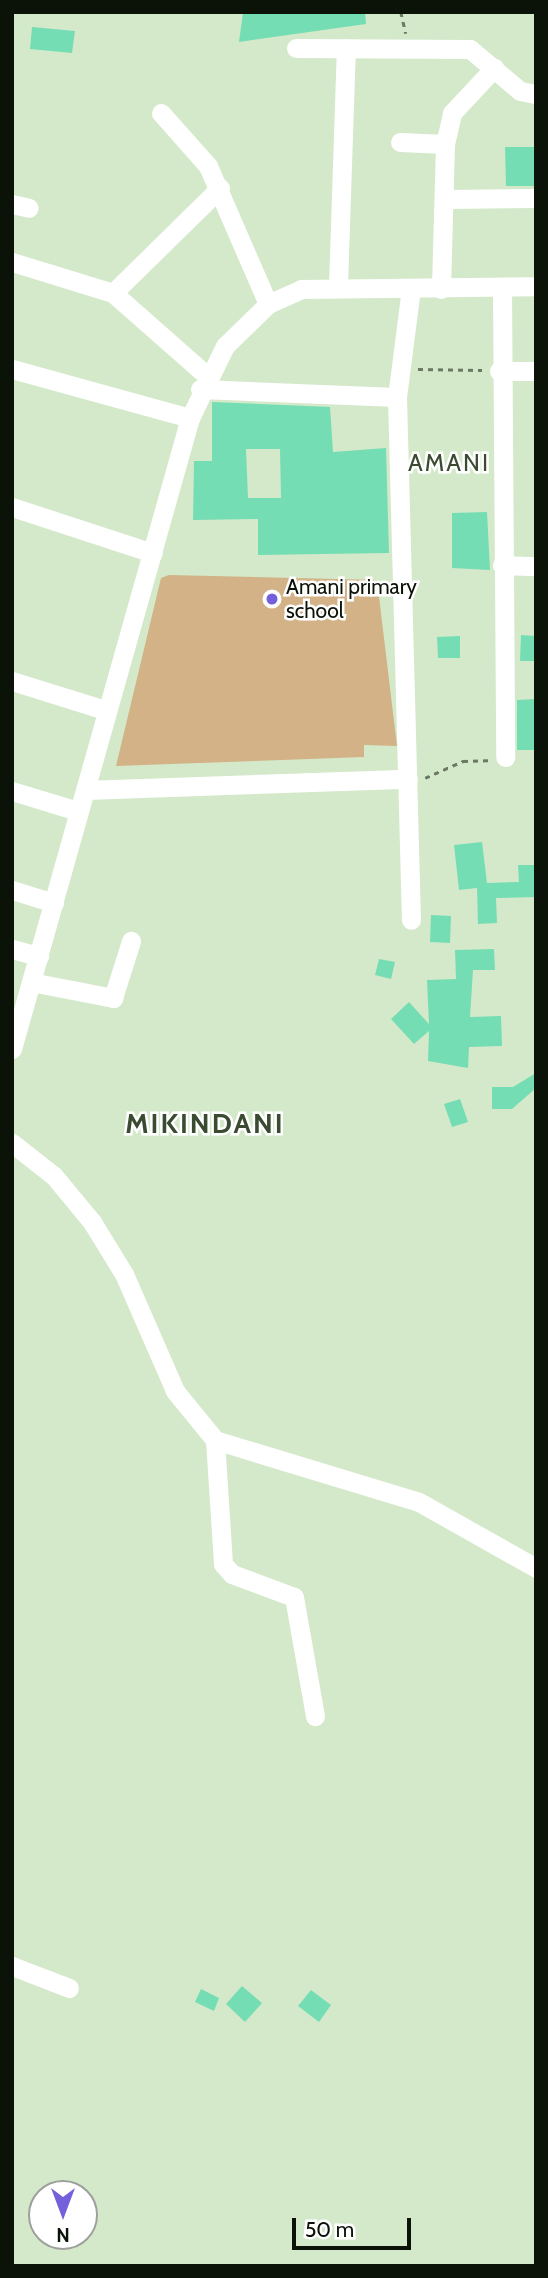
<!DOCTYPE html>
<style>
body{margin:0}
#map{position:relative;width:548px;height:2278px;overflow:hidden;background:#d4e9ca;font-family:Cabin,sans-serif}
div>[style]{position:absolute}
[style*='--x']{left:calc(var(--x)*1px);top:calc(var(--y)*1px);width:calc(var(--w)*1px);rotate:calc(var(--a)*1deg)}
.green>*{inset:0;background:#d2b286}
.building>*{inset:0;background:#75ddb4}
.path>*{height:2.5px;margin-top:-1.25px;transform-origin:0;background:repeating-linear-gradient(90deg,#6a7864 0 5px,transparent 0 10px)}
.minor>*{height:19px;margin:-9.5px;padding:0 9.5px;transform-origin:9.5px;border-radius:9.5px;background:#fff}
.dots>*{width:19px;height:19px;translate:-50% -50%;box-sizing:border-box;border:4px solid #fff;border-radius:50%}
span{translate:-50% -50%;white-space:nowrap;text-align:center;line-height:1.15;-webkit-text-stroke:5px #fff;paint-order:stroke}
.poi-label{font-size:21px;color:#0b1208}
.left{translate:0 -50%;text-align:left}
.quarter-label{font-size:24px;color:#3a4b31;letter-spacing:2px}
.district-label{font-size:28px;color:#3a4b31;font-weight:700;letter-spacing:2px}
.frame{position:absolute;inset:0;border:14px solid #0b1208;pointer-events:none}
.north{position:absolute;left:28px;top:2180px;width:70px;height:70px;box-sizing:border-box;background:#fff;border:2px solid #9da09c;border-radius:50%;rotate:180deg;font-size:19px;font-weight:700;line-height:28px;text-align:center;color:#0b1208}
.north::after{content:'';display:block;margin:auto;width:24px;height:32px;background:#7360da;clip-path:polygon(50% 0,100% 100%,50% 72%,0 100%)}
.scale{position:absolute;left:292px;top:2218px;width:119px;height:32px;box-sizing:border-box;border:4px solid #0b1208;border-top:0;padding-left:9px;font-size:21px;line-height:24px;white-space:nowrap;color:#0b1208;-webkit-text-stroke:5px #fff;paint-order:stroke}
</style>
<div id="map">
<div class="green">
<div style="clip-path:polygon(169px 575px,377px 580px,397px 746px,364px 745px,364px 757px,116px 766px,161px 578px)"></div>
</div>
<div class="building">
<div style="clip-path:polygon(243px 12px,365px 12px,366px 24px,239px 42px)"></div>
<div style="clip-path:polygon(32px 27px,75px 31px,72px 53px,30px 49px)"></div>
<div style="clip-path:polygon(505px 147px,536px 147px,536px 186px,506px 186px)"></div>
<div style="clip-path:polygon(evenodd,212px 402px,330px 407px,333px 452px,386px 448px,389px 553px,258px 555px,258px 519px,193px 520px,194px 461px,212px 461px,212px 402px,246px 449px,280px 449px,281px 498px,248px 498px,246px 449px)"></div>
<div style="clip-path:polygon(487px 512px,490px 570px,452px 568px,452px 513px)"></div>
<div style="clip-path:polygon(521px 635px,536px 636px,536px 661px,520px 661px)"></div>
<div style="clip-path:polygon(460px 636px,460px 658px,438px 658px,437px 637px)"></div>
<div style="clip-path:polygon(536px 699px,536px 750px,517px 750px,517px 700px)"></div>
<div style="clip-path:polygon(482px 842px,487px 883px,519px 882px,518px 865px,536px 865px,536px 897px,496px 898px,497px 923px,478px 924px,477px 888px,459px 890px,454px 845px)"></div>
<div style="clip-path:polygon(431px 915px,451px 916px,450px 943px,430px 942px)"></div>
<div style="clip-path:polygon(494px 949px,495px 970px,473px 970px,470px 1017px,501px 1016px,502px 1046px,469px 1047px,468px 1068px,428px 1061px,429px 1031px,414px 1044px,391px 1019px,409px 1002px,429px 1024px,427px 980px,456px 979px,455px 950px)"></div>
<div style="clip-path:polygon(379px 959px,395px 962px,391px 979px,375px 975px)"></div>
<div style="clip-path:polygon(536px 1073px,536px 1088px,512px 1109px,492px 1109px,492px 1087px,513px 1087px)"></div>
<div style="clip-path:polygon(460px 1099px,468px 1122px,452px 1127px,444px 1104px)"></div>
<div style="clip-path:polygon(242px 1986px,262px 2003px,245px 2022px,226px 2004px)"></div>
<div style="clip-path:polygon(201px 1989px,219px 1998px,214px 2011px,195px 2002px)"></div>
<div style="clip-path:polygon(311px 1990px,331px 2005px,319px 2022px,298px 2006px)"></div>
</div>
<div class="path">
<div style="--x:401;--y:12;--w:22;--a:77"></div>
<div style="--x:418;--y:369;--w:64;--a:0.9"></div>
<div style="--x:425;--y:778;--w:42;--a:-24.1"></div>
<div style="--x:463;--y:761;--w:25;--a:-2"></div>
</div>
<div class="minor">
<div style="--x:296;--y:48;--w:174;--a:0.3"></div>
<div style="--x:470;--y:49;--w:65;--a:40"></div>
<div style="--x:520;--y:91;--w:16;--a:11"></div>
<div style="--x:161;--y:113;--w:71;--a:48.4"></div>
<div style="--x:208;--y:166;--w:150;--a:66.5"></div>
<div style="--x:400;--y:142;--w:45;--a:2.5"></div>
<div style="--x:445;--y:144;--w:145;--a:91.6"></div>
<div style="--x:445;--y:144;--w:32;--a:-77"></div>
<div style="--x:452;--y:113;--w:62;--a:-47"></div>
<div style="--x:445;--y:199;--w:91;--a:-0.6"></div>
<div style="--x:12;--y:204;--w:17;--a:13"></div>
<div style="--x:12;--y:262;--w:106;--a:17.1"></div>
<div style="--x:113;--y:293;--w:125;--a:41.4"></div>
<div style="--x:338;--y:286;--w:238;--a:-88.1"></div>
<div style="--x:411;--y:288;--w:110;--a:97.3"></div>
<div style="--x:397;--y:397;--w:523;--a:88.47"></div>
<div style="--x:502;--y:289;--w:468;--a:89.6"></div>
<div style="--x:113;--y:293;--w:150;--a:-44.5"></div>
<div style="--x:12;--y:369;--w:185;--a:15.4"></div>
<div style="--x:499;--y:371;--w:37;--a:0"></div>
<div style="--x:200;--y:389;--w:197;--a:2.3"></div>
<div style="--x:12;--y:507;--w:148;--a:18.1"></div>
<div style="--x:502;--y:565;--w:34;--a:2"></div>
<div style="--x:12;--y:681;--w:97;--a:17.3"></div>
<div style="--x:85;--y:790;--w:323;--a:-2"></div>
<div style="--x:12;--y:791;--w:69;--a:16.9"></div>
<div style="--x:12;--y:890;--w:44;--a:17.2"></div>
<div style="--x:12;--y:949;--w:28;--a:15"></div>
<div style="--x:31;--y:982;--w:84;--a:11"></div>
<div style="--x:113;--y:998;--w:60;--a:-72.5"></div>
<div style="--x:12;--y:1049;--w:656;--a:-74.25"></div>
<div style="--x:190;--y:418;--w:80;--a:-64.1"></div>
<div style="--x:225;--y:346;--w:60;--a:-44.3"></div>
<div style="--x:268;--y:304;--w:36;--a:-24"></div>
<div style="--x:301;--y:289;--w:235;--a:-0.7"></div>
<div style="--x:12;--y:1143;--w:53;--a:38.2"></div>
<div style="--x:54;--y:1176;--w:60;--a:50.4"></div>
<div style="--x:92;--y:1222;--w:61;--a:58.4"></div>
<div style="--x:124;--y:1274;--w:128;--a:66.4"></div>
<div style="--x:175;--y:1391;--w:63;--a:50.8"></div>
<div style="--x:215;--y:1440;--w:213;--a:16.9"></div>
<div style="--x:419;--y:1502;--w:134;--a:29.4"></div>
<div style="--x:215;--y:1440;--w:124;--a:86.3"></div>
<div style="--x:223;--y:1564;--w:13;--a:48"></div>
<div style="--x:232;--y:1574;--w:66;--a:20.4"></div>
<div style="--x:294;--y:1597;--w:121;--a:80"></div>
<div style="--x:12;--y:1966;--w:61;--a:21.1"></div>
</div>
<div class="dots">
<div style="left:272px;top:599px;background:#7360da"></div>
</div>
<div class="poi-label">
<span class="left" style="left:286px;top:599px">Amani primary<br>school</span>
</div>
<div class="quarter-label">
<span style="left:449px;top:463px">AMANI</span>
</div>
<div class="district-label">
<span style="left:205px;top:1123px">MIKINDANI</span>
</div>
<div class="frame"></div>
<div class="north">N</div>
<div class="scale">50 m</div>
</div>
